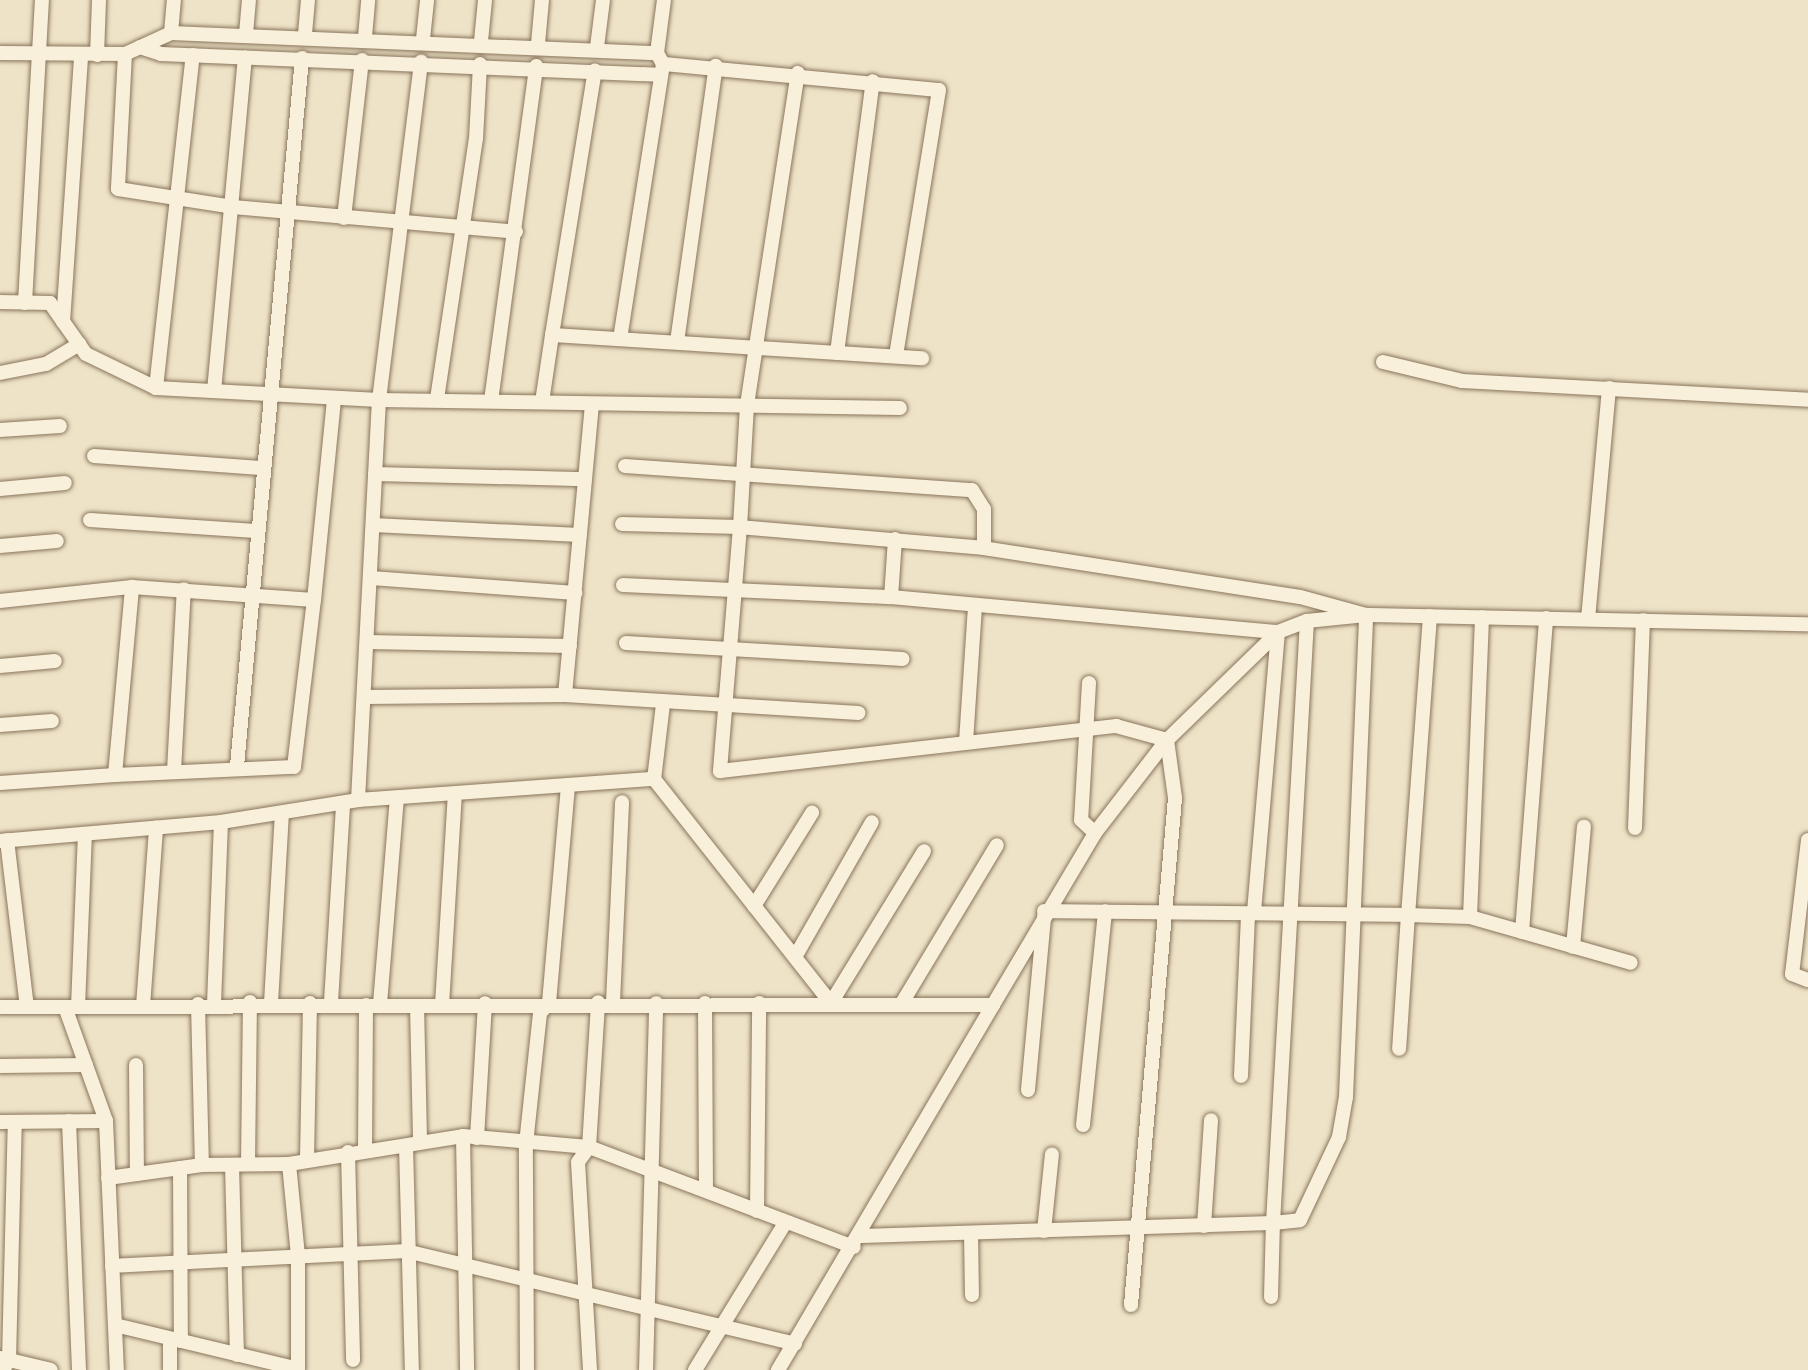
<!DOCTYPE html>
<style>
body{margin:0}
#map{position:relative;width:1808px;height:1370px;overflow:hidden;background:#eee3c7;font-family:Georgia,serif}
div>[style]{position:absolute}
[style*='--x']{left:calc(var(--x)*1px);top:calc(var(--y)*1px);width:calc(var(--w)*1px);rotate:calc(var(--a)*1deg)}
.roads{filter:drop-shadow(0 0 2px #89755c) drop-shadow(0 0 2px #89755c)}
.minor>*{height:14px;margin:-7px;padding:0 7px;transform-origin:7px;border-radius:7px;background:#f8f0da}
span{translate:-50% -50%;white-space:nowrap;text-align:center;line-height:1.15;-webkit-text-stroke:5px #f5edd6;paint-order:stroke}
</style>
<div id="map">
<div class="roads">
<div class="minor">
<div style="--x:171;--y:33;--w:33;--a:-85"></div>
<div style="--x:246;--y:34;--w:34;--a:-85"></div>
<div style="--x:305;--y:34;--w:34;--a:-85"></div>
<div style="--x:365;--y:37;--w:37;--a:-85"></div>
<div style="--x:423;--y:39;--w:39;--a:-84"></div>
<div style="--x:481;--y:41;--w:41;--a:-84.4"></div>
<div style="--x:538;--y:44;--w:44;--a:-84.8"></div>
<div style="--x:140;--y:47;--w:22;--a:18"></div>
<div style="--x:161;--y:54;--w:498;--a:2.4"></div>
<div style="--x:597;--y:47;--w:47;--a:-82.7"></div>
<div style="--x:0;--y:53;--w:125;--a:0.5"></div>
<div style="--x:125;--y:54;--w:51;--a:-24.5"></div>
<div style="--x:171;--y:33;--w:486;--a:2.4"></div>
<div style="--x:125;--y:54;--w:135;--a:93"></div>
<div style="--x:118;--y:189;--w:116;--a:8.9"></div>
<div style="--x:233;--y:207;--w:284;--a:5"></div>
<div style="--x:97;--y:55;--w:55;--a:-87.9"></div>
<div style="--x:663;--y:64;--w:277;--a:5.4"></div>
<div style="--x:939;--y:90;--w:269;--a:99.2"></div>
<div style="--x:344;--y:218;--w:159;--a:-83.5"></div>
<div style="--x:0;--y:302;--w:50;--a:1.1"></div>
<div style="--x:50;--y:303;--w:62;--a:54.8"></div>
<div style="--x:86;--y:354;--w:78;--a:25.9"></div>
<div style="--x:156;--y:388;--w:223;--a:3.1"></div>
<div style="--x:379;--y:400;--w:521;--a:0.88"></div>
<div style="--x:25;--y:303;--w:303;--a:-86.8"></div>
<div style="--x:63;--y:322;--w:268;--a:-86.1"></div>
<div style="--x:552;--y:335;--w:268;--a:-80.8"></div>
<div style="--x:620;--y:339;--w:278;--a:-81.1"></div>
<div style="--x:663;--y:64;--w:13;--a:-119"></div>
<div style="--x:657;--y:53;--w:53;--a:-82.5"></div>
<div style="--x:677;--y:342;--w:279;--a:-82"></div>
<div style="--x:837;--y:353;--w:274;--a:-82.5"></div>
<div style="--x:1383;--y:362;--w:81;--a:13.5"></div>
<div style="--x:1462;--y:381;--w:347;--a:3.1"></div>
<div style="--x:0;--y:373;--w:47;--a:-11.1"></div>
<div style="--x:46;--y:364;--w:39;--a:-31"></div>
<div style="--x:156;--y:388;--w:335;--a:-83.7"></div>
<div style="--x:214;--y:391;--w:335;--a:-84.7"></div>
<div style="--x:437;--y:399;--w:263;--a:-81.5"></div>
<div style="--x:476;--y:139;--w:75;--a:-86.9"></div>
<div style="--x:491;--y:401;--w:338;--a:-82.3"></div>
<div style="--x:542;--y:402;--w:68;--a:-81.5"></div>
<div style="--x:552;--y:335;--w:371;--a:3.6"></div>
<div style="--x:0;--y:430;--w:60;--a:-3.8"></div>
<div style="--x:94;--y:456;--w:167;--a:4.1"></div>
<div style="--x:625;--y:466;--w:348;--a:4"></div>
<div style="--x:972;--y:490;--w:22;--a:58"></div>
<div style="--x:984;--y:509;--w:39;--a:90"></div>
<div style="--x:375;--y:474;--w:210;--a:1.4"></div>
<div style="--x:0;--y:489;--w:65;--a:-5.3"></div>
<div style="--x:90;--y:520;--w:166;--a:3.8"></div>
<div style="--x:622;--y:524;--w:118;--a:1.5"></div>
<div style="--x:740;--y:527;--w:122;--a:-86.7"></div>
<div style="--x:747;--y:405;--w:336;--a:-81.3"></div>
<div style="--x:373;--y:525;--w:207;--a:2.8"></div>
<div style="--x:895;--y:539;--w:58;--a:93.9"></div>
<div style="--x:891;--y:597;--w:389;--a:5.2"></div>
<div style="--x:1278;--y:632;--w:280;--a:94.9"></div>
<div style="--x:0;--y:546;--w:57;--a:-5"></div>
<div style="--x:371;--y:578;--w:205;--a:4.2"></div>
<div style="--x:623;--y:585;--w:268;--a:2.6"></div>
<div style="--x:0;--y:601;--w:133;--a:-6.1"></div>
<div style="--x:132;--y:587;--w:182;--a:4.1"></div>
<div style="--x:314;--y:600;--w:203;--a:-84.3"></div>
<div style="--x:1366;--y:615;--w:68;--a:-164.7"></div>
<div style="--x:1300;--y:597;--w:320;--a:-171.2"></div>
<div style="--x:984;--y:548;--w:245;--a:-175.1"></div>
<div style="--x:740;--y:527;--w:245;--a:94.7"></div>
<div style="--x:720;--y:771;--w:399;--a:-6.5"></div>
<div style="--x:1116;--y:726;--w:53;--a:15.4"></div>
<div style="--x:1167;--y:740;--w:155;--a:-44.2"></div>
<div style="--x:1278;--y:632;--w:31;--a:-21"></div>
<div style="--x:1307;--y:621;--w:59;--a:-5.8"></div>
<div style="--x:1366;--y:615;--w:442;--a:1.2"></div>
<div style="--x:1430;--y:616;--w:300;--a:94.2"></div>
<div style="--x:1408;--y:915;--w:62;--a:1.8"></div>
<div style="--x:1470;--y:917;--w:167;--a:15.9"></div>
<div style="--x:1588;--y:619;--w:232;--a:-84.8"></div>
<div style="--x:368;--y:642;--w:202;--a:1.1"></div>
<div style="--x:626;--y:643;--w:277;--a:3.3"></div>
<div style="--x:0;--y:666;--w:55;--a:-5.2"></div>
<div style="--x:1089;--y:683;--w:137;--a:93.3"></div>
<div style="--x:1081;--y:820;--w:19;--a:43"></div>
<div style="--x:565;--y:695;--w:291;--a:-84.7"></div>
<div style="--x:366;--y:697;--w:199;--a:-0.6"></div>
<div style="--x:565;--y:695;--w:294;--a:3.5"></div>
<div style="--x:663;--y:704;--w:76;--a:96.8"></div>
<div style="--x:654;--y:779;--w:285;--a:51.7"></div>
<div style="--x:831;--y:1003;--w:178;--a:-58.5"></div>
<div style="--x:0;--y:725;--w:52;--a:-4.4"></div>
<div style="--x:966;--y:742;--w:136;--a:-86.2"></div>
<div style="--x:237;--y:766;--w:711;--a:-84.75"></div>
<div style="--x:174;--y:771;--w:182;--a:-86.9"></div>
<div style="--x:115;--y:775;--w:179;--a:-2.6"></div>
<div style="--x:294;--y:767;--w:168;--a:-83.2"></div>
<div style="--x:0;--y:783;--w:115;--a:-4"></div>
<div style="--x:115;--y:775;--w:189;--a:-84.8"></div>
<div style="--x:358;--y:800;--w:297;--a:-4.1"></div>
<div style="--x:1635;--y:828;--w:208;--a:-87.8"></div>
<div style="--x:7;--y:840;--w:168;--a:83.2"></div>
<div style="--x:1808;--y:840;--w:135;--a:96.8"></div>
<div style="--x:1792;--y:974;--w:17;--a:21"></div>
<div style="--x:0;--y:841;--w:222;--a:-4.9"></div>
<div style="--x:221;--y:822;--w:139;--a:-9.1"></div>
<div style="--x:358;--y:800;--w:401;--a:-87"></div>
<div style="--x:379;--y:400;--w:341;--a:-82.9"></div>
<div style="--x:754;--y:906;--w:110;--a:-58.1"></div>
<div style="--x:1044;--y:911;--w:364;--a:0.6"></div>
<div style="--x:1408;--y:915;--w:134;--a:93.8"></div>
<div style="--x:1470;--y:917;--w:300;--a:-87.7"></div>
<div style="--x:1522;--y:932;--w:315;--a:-85.6"></div>
<div style="--x:1573;--y:947;--w:121;--a:-84.8"></div>
<div style="--x:795;--y:957;--w:155;--a:-60.3"></div>
<div style="--x:331;--y:1002;--w:198;--a:-86.5"></div>
<div style="--x:613;--y:1002;--w:200;--a:-87.4"></div>
<div style="--x:271;--y:1003;--w:189;--a:-86.7"></div>
<div style="--x:705;--y:1003;--w:187;--a:89.7"></div>
<div style="--x:902;--y:1003;--w:184;--a:-59"></div>
<div style="--x:198;--y:1004;--w:161;--a:88.6"></div>
<div style="--x:214;--y:1004;--w:182;--a:-87.8"></div>
<div style="--x:380;--y:1004;--w:207;--a:-85.3"></div>
<div style="--x:442;--y:1005;--w:211;--a:-86.5"></div>
<div style="--x:993;--y:1005;--w:200;--a:-59.3"></div>
<div style="--x:1095;--y:833;--w:118;--a:-52.3"></div>
<div style="--x:1167;--y:740;--w:59;--a:82.1"></div>
<div style="--x:1175;--y:798;--w:509;--a:94.96"></div>
<div style="--x:143;--y:1006;--w:179;--a:-85.8"></div>
<div style="--x:417;--y:1006;--w:133;--a:88.7"></div>
<div style="--x:0;--y:1007;--w:993;--a:-0.12"></div>
<div style="--x:993;--y:1005;--w:424;--a:120.5"></div>
<div style="--x:65;--y:1007;--w:121;--a:70.2"></div>
<div style="--x:78;--y:1007;--w:173;--a:-87.7"></div>
<div style="--x:136;--y:1065;--w:109;--a:89.5"></div>
<div style="--x:0;--y:1066;--w:86;--a:-0.7"></div>
<div style="--x:1241;--y:1076;--w:162;--a:-87.5"></div>
<div style="--x:1028;--y:1090;--w:175;--a:-84.7"></div>
<div style="--x:69;--y:1121;--w:249;--a:87.7"></div>
<div style="--x:0;--y:1122;--w:106;--a:-0.5"></div>
<div style="--x:106;--y:1121;--w:249;--a:87.5"></div>
<div style="--x:1083;--y:1125;--w:215;--a:-84.1"></div>
<div style="--x:463;--y:1136;--w:234;--a:89"></div>
<div style="--x:477;--y:1138;--w:135;--a:-86.6"></div>
<div style="--x:406;--y:1146;--w:224;--a:88.5"></div>
<div style="--x:365;--y:1150;--w:145;--a:-89.6"></div>
<div style="--x:348;--y:1152;--w:208;--a:88.6"></div>
<div style="--x:307;--y:1159;--w:156;--a:-88.9"></div>
<div style="--x:248;--y:1164;--w:162;--a:-89.3"></div>
<div style="--x:289;--y:1164;--w:92;--a:84.4"></div>
<div style="--x:298;--y:1256;--w:114;--a:90"></div>
<div style="--x:232;--y:1165;--w:190;--a:88.5"></div>
<div style="--x:180;--y:1168;--w:173;--a:89.7"></div>
<div style="--x:108;--y:1178;--w:95;--a:-7.9"></div>
<div style="--x:202;--y:1165;--w:87;--a:-0.7"></div>
<div style="--x:289;--y:1164;--w:176;--a:-9.1"></div>
<div style="--x:463;--y:1136;--w:126;--a:5"></div>
<div style="--x:589;--y:1147;--w:283;--a:20.7"></div>
<div style="--x:757;--y:1211;--w:208;--a:-89.4"></div>
<div style="--x:1204;--y:1226;--w:106;--a:-86.2"></div>
<div style="--x:1044;--y:1231;--w:77;--a:-84.1"></div>
<div style="--x:971;--y:1233;--w:62;--a:89.1"></div>
<div style="--x:861;--y:1236;--w:412;--a:-1.8"></div>
<div style="--x:1273;--y:1223;--w:603;--a:-86.77"></div>
<div style="--x:112;--y:1266;--w:294;--a:-2.9"></div>
<div style="--x:406;--y:1251;--w:400;--a:13.4"></div>
<div style="--x:1271;--y:1297;--w:74;--a:-88.5"></div>
<div style="--x:1273;--y:1223;--w:27;--a:-6"></div>
<div style="--x:1300;--y:1220;--w:92;--a:-64.8"></div>
<div style="--x:1339;--y:1137;--w:41;--a:-80.1"></div>
<div style="--x:1346;--y:1097;--w:482;--a:-87.6"></div>
<div style="--x:115;--y:1325;--w:188;--a:13.5"></div>
<div style="--x:170;--y:1339;--w:31;--a:90"></div>
<div style="--x:1;--y:1358;--w:51;--a:13.5"></div>
<div style="--x:3;--y:1370;--w:12;--a:-59"></div>
<div style="--x:9;--y:1360;--w:238;--a:-88.6"></div>
<div style="--x:527;--y:1370;--w:226;--a:-90.3"></div>
<div style="--x:526;--y:1144;--w:132;--a:-83.9"></div>
<div style="--x:540;--y:1013;--w:13;--a:-48"></div>
<div style="--x:549;--y:1003;--w:218;--a:-85"></div>
<div style="--x:590;--y:1370;--w:208;--a:-93.3"></div>
<div style="--x:578;--y:1162;--w:19;--a:-54"></div>
<div style="--x:589;--y:1147;--w:145;--a:-86.4"></div>
<div style="--x:646;--y:1370;--w:367;--a:-88.4"></div>
<div style="--x:695;--y:1370;--w:172;--a:-58.5"></div>
</div>
</div>
</div>
